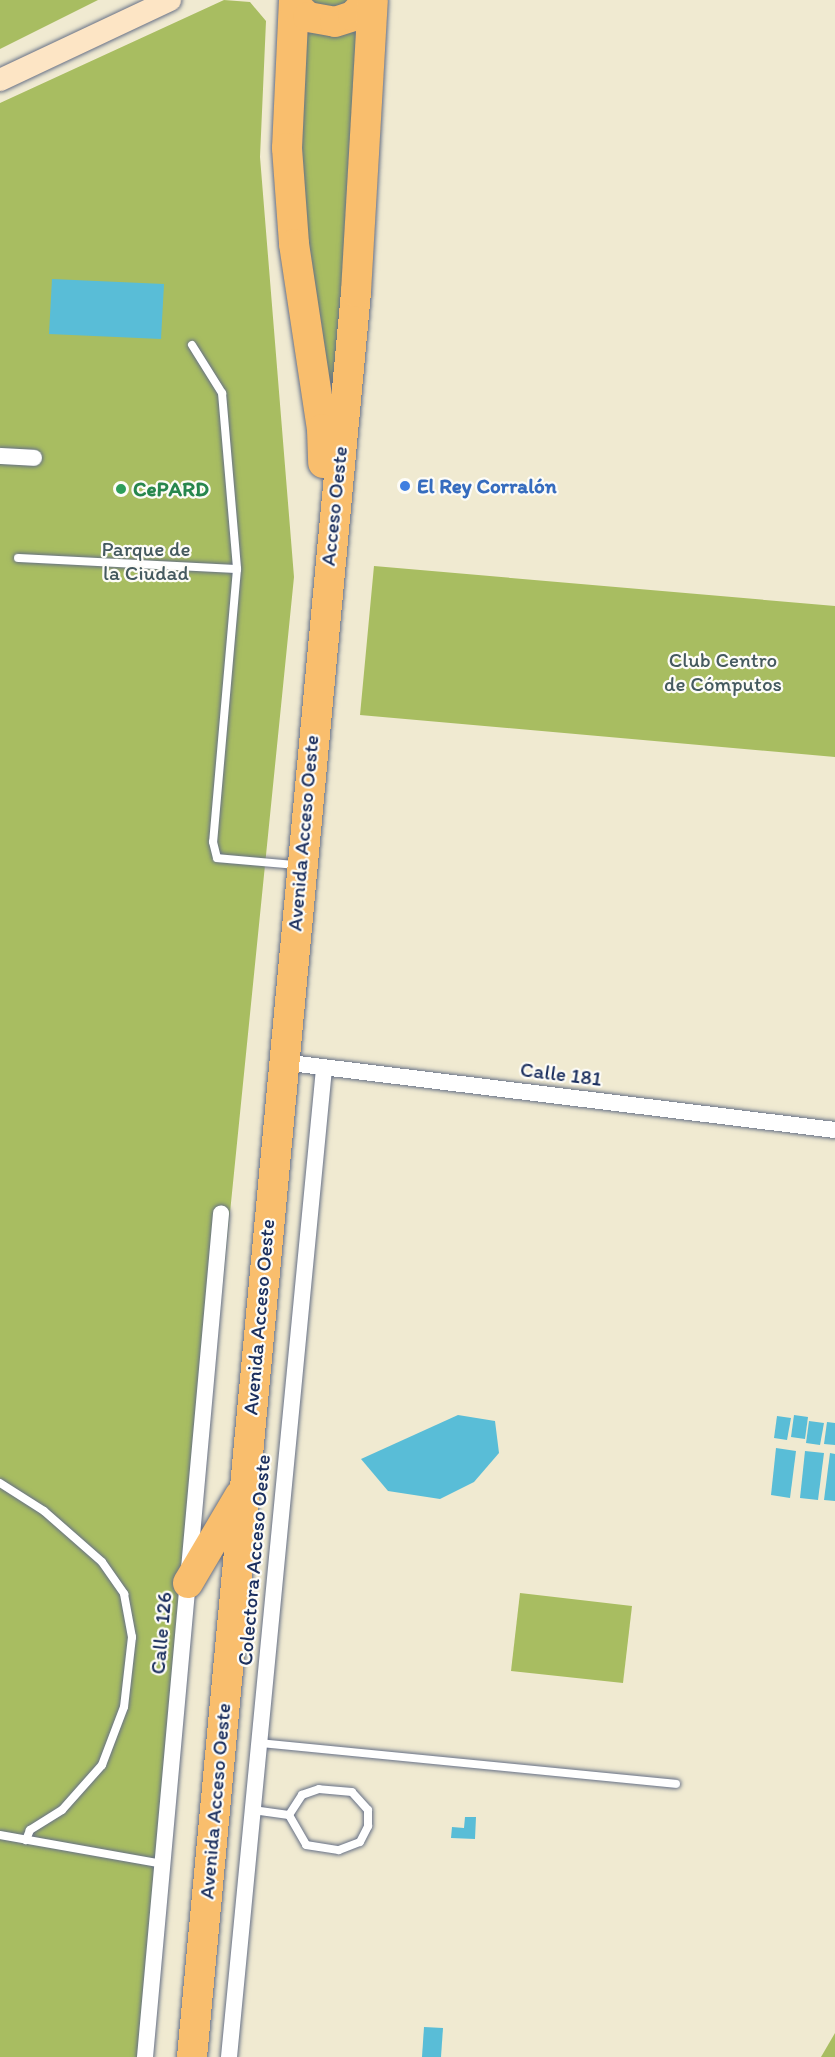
<!DOCTYPE html>
<meta charset="utf-8">
<style>
body{margin:0}
#map{position:relative;width:835px;height:2057px;overflow:hidden;background:#f0ead1;font-family:Itim,sans-serif}
div>[style]{position:absolute}
[style*='--x']{left:calc(var(--x)*1px);top:calc(var(--y)*1px);width:calc(var(--w)*1px);rotate:calc(var(--a)*1deg)}
.green>*{inset:0;background:#a8bd61}
.water>*{inset:0;background:#59bdd7}
.roads{filter:drop-shadow(0 0 2px #667086) drop-shadow(0 0 2px #667086)}
.lane>*{height:8px;margin:-4px;padding:0 4px;transform-origin:4px;border-radius:4px;background:#fff}
.street>*{height:16px;margin:-8px;padding:0 8px;transform-origin:8px;border-radius:8px;background:#fff}
.secondary>*{height:22px;margin:-11px;padding:0 11px;transform-origin:11px;border-radius:11px;background:#fde5c5}
.highway>*{height:30px;margin:-15px;padding:0 15px;transform-origin:15px;border-radius:15px;background:#f9be6d}
.dots>*{width:16px;height:16px;translate:-50% -50%;box-sizing:border-box;border:3px solid #fdfcf7;border-radius:50%}
span{translate:-50% -50%;white-space:nowrap;text-align:center;line-height:1.15;-webkit-text-stroke:4.5px #fdfcf7;paint-order:stroke}
.shop-label{font-size:21px;color:#366cbe;font-weight:700}
.left{translate:0 -50%;text-align:left}
.leisure-label{font-size:21px;color:#27864d;font-weight:700}
.street-label{font-size:21px;color:#1b2f5e}
.park-label{font-size:21px;color:#455a5f}
</style>
<div id="map">
<div class="green">
<div style="clip-path:polygon(0 0,98px 0,0 49px)"></div>
<div style="clip-path:polygon(224px 0,250px 2px,266px 21px,260px 157px,294px 577px,145px 2057px,0 2057px,0 103px)"></div>
<div style="clip-path:polygon(310px 0,360px 0,350px 9px,314px 6px)"></div>
<div style="clip-path:polygon(305px 22px,359px 25px,334px 436px,293px 149px)"></div>
<div style="clip-path:polygon(374px 566px,835px 606px,835px 757px,360px 715px)"></div>
<div style="clip-path:polygon(520px 1593px,632px 1606px,623px 1683px,511px 1671px)"></div>
<div style="clip-path:polygon(835px 2033px,835px 2057px,821px 2057px)"></div>
</div>
<div class="water">
<div style="clip-path:polygon(52px 279px,164px 284px,161px 339px,49px 334px)"></div>
<div style="clip-path:polygon(458px 1415px,495px 1421px,499px 1453px,474px 1482px,440px 1499px,388px 1491px,361px 1459px)"></div>
<div style="clip-path:polygon(794px 1415px,808px 1417px,805px 1439px,791px 1437px)"></div>
<div style="clip-path:polygon(777px 1416px,791px 1418px,787px 1440px,774px 1438px)"></div>
<div style="clip-path:polygon(809px 1421px,824px 1423px,820px 1445px,806px 1443px)"></div>
<div style="clip-path:polygon(827px 1422px,835px 1423px,835px 1445px,824px 1444px)"></div>
<div style="clip-path:polygon(776px 1448px,796px 1451px,790px 1498px,771px 1495px)"></div>
<div style="clip-path:polygon(805px 1451px,824px 1453px,818px 1500px,800px 1498px)"></div>
<div style="clip-path:polygon(830px 1453px,835px 1454px,835px 1501px,824px 1500px)"></div>
<div style="clip-path:polygon(465px 1817px,476px 1817px,475px 1839px,451px 1838px,452px 1827px,464px 1828px)"></div>
<div style="clip-path:polygon(424px 2027px,443px 2028px,441px 2057px,422px 2057px)"></div>
</div>
<div class="roads">
<div class="lane">
<div style="--x:192;--y:345;--w:57;--a:58"></div>
<div style="--x:222;--y:393;--w:177;--a:85.1"></div>
<div style="--x:237;--y:569;--w:274;--a:95"></div>
<div style="--x:213;--y:842;--w:16;--a:76"></div>
<div style="--x:217;--y:858;--w:79;--a:5.1"></div>
<div style="--x:18;--y:558;--w:219;--a:2.9"></div>
<div style="--x:0;--y:1483;--w:52;--a:32.5"></div>
<div style="--x:44;--y:1511;--w:77;--a:41.3"></div>
<div style="--x:102;--y:1562;--w:39;--a:55"></div>
<div style="--x:124;--y:1594;--w:44;--a:79.5"></div>
<div style="--x:132;--y:1637;--w:70;--a:96.5"></div>
<div style="--x:124;--y:1707;--w:62;--a:110.8"></div>
<div style="--x:102;--y:1765;--w:60;--a:131.6"></div>
<div style="--x:62;--y:1810;--w:38;--a:148"></div>
<div style="--x:30;--y:1830;--w:11;--a:112"></div>
<div style="--x:260;--y:1743;--w:418;--a:5.6"></div>
<div style="--x:253;--y:1810;--w:36;--a:8"></div>
<div style="--x:289;--y:1815;--w:34;--a:60"></div>
<div style="--x:306;--y:1845;--w:33;--a:9"></div>
<div style="--x:339;--y:1850;--w:22;--a:-21"></div>
<div style="--x:360;--y:1842;--w:18;--a:-63"></div>
<div style="--x:368;--y:1826;--w:16;--a:-90"></div>
<div style="--x:368;--y:1810;--w:24;--a:-132"></div>
<div style="--x:352;--y:1792;--w:33;--a:-175"></div>
<div style="--x:319;--y:1789;--w:18;--a:161"></div>
<div style="--x:302;--y:1795;--w:24;--a:123"></div>
<div style="--x:0;--y:1835;--w:165;--a:10.1"></div>
</div>
<div class="street">
<div style="--x:0;--y:456;--w:34;--a:3"></div>
<div style="--x:282;--y:1062;--w:557;--a:7.01"></div>
<div style="--x:145;--y:2057;--w:847;--a:-84.85"></div>
<div style="--x:229;--y:2057;--w:994;--a:-84.51"></div>
</div>
<div class="secondary">
<div style="--x:0;--y:80;--w:188;--a:-25.2"></div>
</div>
<div class="highway">
<div style="--x:294;--y:0;--w:148;--a:92.7"></div>
<div style="--x:287;--y:148;--w:96;--a:85.8"></div>
<div style="--x:294;--y:244;--w:187;--a:81.4"></div>
<div style="--x:322;--y:429;--w:34;--a:88"></div>
<div style="--x:294;--y:4;--w:19;--a:43"></div>
<div style="--x:308;--y:17;--w:27;--a:10"></div>
<div style="--x:335;--y:22;--w:19;--a:-18"></div>
<div style="--x:353;--y:16;--w:22;--a:-47"></div>
<div style="--x:188;--y:1583;--w:102;--a:-59.4"></div>
<div style="--x:192;--y:2057;--w:1773;--a:-84.69"></div>
<div style="--x:356;--y:292;--w:292;--a:-86.7"></div>
</div>
</div>
<div class="dots">
<div style="left:405px;top:486px;background:#3f7fe0"></div>
<div style="left:121px;top:489px;background:#2e9e5b"></div>
</div>
<div class="shop-label">
<span class="left" style="left:417px;top:486px">El Rey Corralón</span>
</div>
<div class="leisure-label">
<span class="left" style="left:133px;top:489px">CePARD</span>
</div>
<div class="street-label">
<span style="left:334px;top:506px;rotate:-84deg">Acceso Oeste</span>
<span style="left:303px;top:833px;rotate:-85deg">Avenida Acceso Oeste</span>
<span style="left:561px;top:1074px;rotate:7deg">Calle 181</span>
<span style="left:259px;top:1317px;rotate:-85deg">Avenida Acceso Oeste</span>
<span style="left:254px;top:1560px;rotate:-85deg">Colectora Acceso Oeste</span>
<span style="left:161px;top:1633px;rotate:-85deg">Calle 126</span>
<span style="left:215px;top:1801px;rotate:-85deg">Avenida Acceso Oeste</span>
</div>
<div class="park-label">
<span style="left:146px;top:561px">Parque de<br>la Ciudad</span>
<span style="left:723px;top:672px">Club Centro<br>de Cómputos</span>
</div>
</div>
